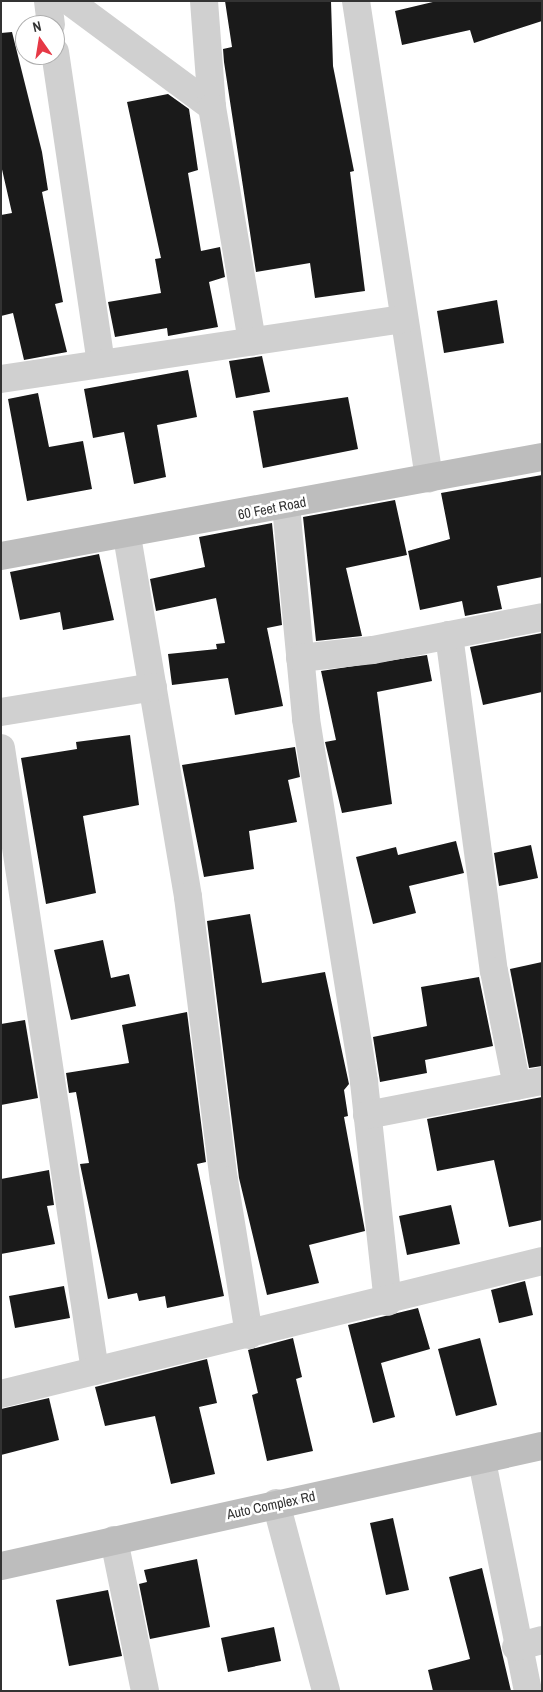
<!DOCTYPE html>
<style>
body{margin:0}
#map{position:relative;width:543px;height:1692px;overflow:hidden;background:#fff;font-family:"Archivo Narrow",sans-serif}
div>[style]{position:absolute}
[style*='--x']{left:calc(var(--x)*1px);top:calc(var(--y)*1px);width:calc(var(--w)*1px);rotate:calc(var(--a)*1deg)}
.building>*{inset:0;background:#1a1a1a}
.street>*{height:28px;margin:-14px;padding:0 14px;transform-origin:14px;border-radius:14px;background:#d0d0d0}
.secondary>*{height:28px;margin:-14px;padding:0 14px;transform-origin:14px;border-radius:14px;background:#bdbdbd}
span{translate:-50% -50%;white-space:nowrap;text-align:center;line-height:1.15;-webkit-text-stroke:5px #fff;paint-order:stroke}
.street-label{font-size:14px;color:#333}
.frame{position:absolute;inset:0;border:2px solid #333;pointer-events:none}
.north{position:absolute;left:15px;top:15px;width:50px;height:50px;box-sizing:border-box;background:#fff;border:1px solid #adadad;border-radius:50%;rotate:347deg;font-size:14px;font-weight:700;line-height:20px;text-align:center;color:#333}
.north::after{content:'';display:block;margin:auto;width:18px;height:22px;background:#e63946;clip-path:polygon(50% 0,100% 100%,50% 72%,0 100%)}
</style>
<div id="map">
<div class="building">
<div style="clip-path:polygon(225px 1px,331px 1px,333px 66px,354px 171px,350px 172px,365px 291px,315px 298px,310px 263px,256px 272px,224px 62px,223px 49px,232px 47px)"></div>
<div style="clip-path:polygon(437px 1px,542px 1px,542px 21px,474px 43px,470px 30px,402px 45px,395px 11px)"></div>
<div style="clip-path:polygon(12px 32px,42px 152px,48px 190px,42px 192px,63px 302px,55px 304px,67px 352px,24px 360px,13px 313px,1px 316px,1px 215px,12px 213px,1px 165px,1px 33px)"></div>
<div style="clip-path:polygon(168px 94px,189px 109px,198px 170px,188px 173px,201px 251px,220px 247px,225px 277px,209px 282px,218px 327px,168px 336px,167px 328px,115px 337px,108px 302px,161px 293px,155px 259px,161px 258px,127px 102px)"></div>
<div style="clip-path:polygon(497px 300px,504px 343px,444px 353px,437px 311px)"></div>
<div style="clip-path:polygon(262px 356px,270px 392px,236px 398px,229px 361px)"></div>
<div style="clip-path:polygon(188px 370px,197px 417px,157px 425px,166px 477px,134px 484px,124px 432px,93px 438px,84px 389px)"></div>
<div style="clip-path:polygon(38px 393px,49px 447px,83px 441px,92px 489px,27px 501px,8px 399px)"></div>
<div style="clip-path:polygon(348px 397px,358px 449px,263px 468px,253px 411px)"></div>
<div style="clip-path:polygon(542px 475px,542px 577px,497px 586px,502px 609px,465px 616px,462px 601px,420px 610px,408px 551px,450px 539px,441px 493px)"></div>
<div style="clip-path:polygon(395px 500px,407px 555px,346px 568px,362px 636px,316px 641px,303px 517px)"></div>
<div style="clip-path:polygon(272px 523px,282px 625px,267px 628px,283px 706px,235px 715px,228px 678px,172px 685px,168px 654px,217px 649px,216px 644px,225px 643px,216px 598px,156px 611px,150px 579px,205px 567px,199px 537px)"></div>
<div style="clip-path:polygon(99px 554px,114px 620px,63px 630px,60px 612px,20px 620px,10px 572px)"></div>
<div style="clip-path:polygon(542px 633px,542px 692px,483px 705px,470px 647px)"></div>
<div style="clip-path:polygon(427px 655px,432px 681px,377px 692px,392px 804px,342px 813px,325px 742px,336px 740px,321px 671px)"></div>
<div style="clip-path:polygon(130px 735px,139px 805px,83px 816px,96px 893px,46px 904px,21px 758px,77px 749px,76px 742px)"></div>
<div style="clip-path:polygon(295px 747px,300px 777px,288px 780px,297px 822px,249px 831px,254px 869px,204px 877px,182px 765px)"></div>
<div style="clip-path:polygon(456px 841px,464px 873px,409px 886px,416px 913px,373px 924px,356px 857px,396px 847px,398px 855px)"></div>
<div style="clip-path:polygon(531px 845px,538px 878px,499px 886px,494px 853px)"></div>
<div style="clip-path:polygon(250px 914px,262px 983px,325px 972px,349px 1084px,344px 1090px,348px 1116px,344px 1117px,365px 1231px,309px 1245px,319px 1283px,267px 1295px,239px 1178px,207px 921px)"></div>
<div style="clip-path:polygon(103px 940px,111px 978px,129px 974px,136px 1006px,71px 1020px,54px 950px)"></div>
<div style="clip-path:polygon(542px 962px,542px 1066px,529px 1068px,510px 969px)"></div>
<div style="clip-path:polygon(479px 977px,493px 1046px,425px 1060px,427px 1073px,380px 1082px,373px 1037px,427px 1026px,421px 987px)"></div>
<div style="clip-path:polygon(187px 1012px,206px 1162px,197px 1164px,224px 1296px,167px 1308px,165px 1296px,139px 1301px,137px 1293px,108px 1299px,80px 1164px,89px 1163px,76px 1092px,69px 1093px,66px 1073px,129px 1063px,122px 1025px)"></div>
<div style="clip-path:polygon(25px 1020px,38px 1098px,1px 1105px,1px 1024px)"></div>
<div style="clip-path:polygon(542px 1097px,542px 1220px,509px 1227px,494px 1160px,437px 1171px,427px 1119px)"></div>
<div style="clip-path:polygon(49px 1170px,54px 1205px,47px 1206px,55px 1244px,1px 1254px,1px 1179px)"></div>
<div style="clip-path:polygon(451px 1205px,460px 1244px,407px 1255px,399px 1216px)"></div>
<div style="clip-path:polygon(525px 1281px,533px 1315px,499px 1323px,491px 1290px)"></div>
<div style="clip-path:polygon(64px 1286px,70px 1318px,15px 1328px,9px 1296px)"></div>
<div style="clip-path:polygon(418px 1308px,430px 1349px,381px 1363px,395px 1417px,373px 1423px,348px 1325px)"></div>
<div style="clip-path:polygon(293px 1338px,302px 1377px,296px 1379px,313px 1451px,267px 1461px,252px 1395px,258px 1393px,248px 1350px)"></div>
<div style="clip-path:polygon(480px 1338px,497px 1405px,456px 1416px,438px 1349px)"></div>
<div style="clip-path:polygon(207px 1359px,217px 1403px,199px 1407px,215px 1474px,171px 1484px,155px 1416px,105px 1426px,95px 1387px)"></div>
<div style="clip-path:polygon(49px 1398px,59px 1440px,1px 1455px,1px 1409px)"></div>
<div style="clip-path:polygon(393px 1518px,409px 1590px,386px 1595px,370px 1523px)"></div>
<div style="clip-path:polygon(197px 1559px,210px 1627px,150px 1639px,139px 1584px,147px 1582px,144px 1570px)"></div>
<div style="clip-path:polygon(482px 1568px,511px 1691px,433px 1691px,428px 1670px,470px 1659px,449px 1577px)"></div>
<div style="clip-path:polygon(108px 1590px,122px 1656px,69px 1666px,56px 1600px)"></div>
<div style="clip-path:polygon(274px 1627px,281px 1661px,228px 1672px,221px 1638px)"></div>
</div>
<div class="street">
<div style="--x:48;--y:1;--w:24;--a:83"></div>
<div style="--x:69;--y:1;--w:178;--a:36.5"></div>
<div style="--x:204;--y:1;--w:106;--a:85.7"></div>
<div style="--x:212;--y:107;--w:238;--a:80.3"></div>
<div style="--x:356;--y:1;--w:483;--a:81.3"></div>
<div style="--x:55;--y:52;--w:315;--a:81.6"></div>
<div style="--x:1;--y:379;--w:407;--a:-8.5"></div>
<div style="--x:286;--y:506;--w:214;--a:84.6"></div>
<div style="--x:306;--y:719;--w:368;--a:80.9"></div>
<div style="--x:364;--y:1082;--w:221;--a:83.8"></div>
<div style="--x:127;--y:536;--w:366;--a:80.4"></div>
<div style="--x:188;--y:897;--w:285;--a:82.8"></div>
<div style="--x:224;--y:1180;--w:157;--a:80.8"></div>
<div style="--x:449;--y:635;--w:339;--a:82.4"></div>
<div style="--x:494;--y:971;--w:117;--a:78.7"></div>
<div style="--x:300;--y:658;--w:73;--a:-6.3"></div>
<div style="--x:373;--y:650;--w:172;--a:-11"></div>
<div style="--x:1;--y:712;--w:154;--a:-9.3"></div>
<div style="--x:1;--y:748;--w:630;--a:81.42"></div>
<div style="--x:367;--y:1115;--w:178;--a:-11"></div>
<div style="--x:1;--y:1394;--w:557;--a:-13.81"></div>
<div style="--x:482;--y:1461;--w:235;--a:78.7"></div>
<div style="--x:276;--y:1503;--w:195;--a:75.1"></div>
<div style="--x:114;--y:1540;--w:154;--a:78.4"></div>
<div style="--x:516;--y:1647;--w:27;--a:-15"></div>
</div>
<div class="secondary">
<div style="--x:1;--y:556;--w:550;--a:-10.37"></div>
<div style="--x:1;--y:1566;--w:554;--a:-12.51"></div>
</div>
<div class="street-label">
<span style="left:272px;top:508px;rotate:-11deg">60 Feet Road</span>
<span style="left:271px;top:1505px;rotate:-12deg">Auto Complex Rd</span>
</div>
<div class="frame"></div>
<div class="north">N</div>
</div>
